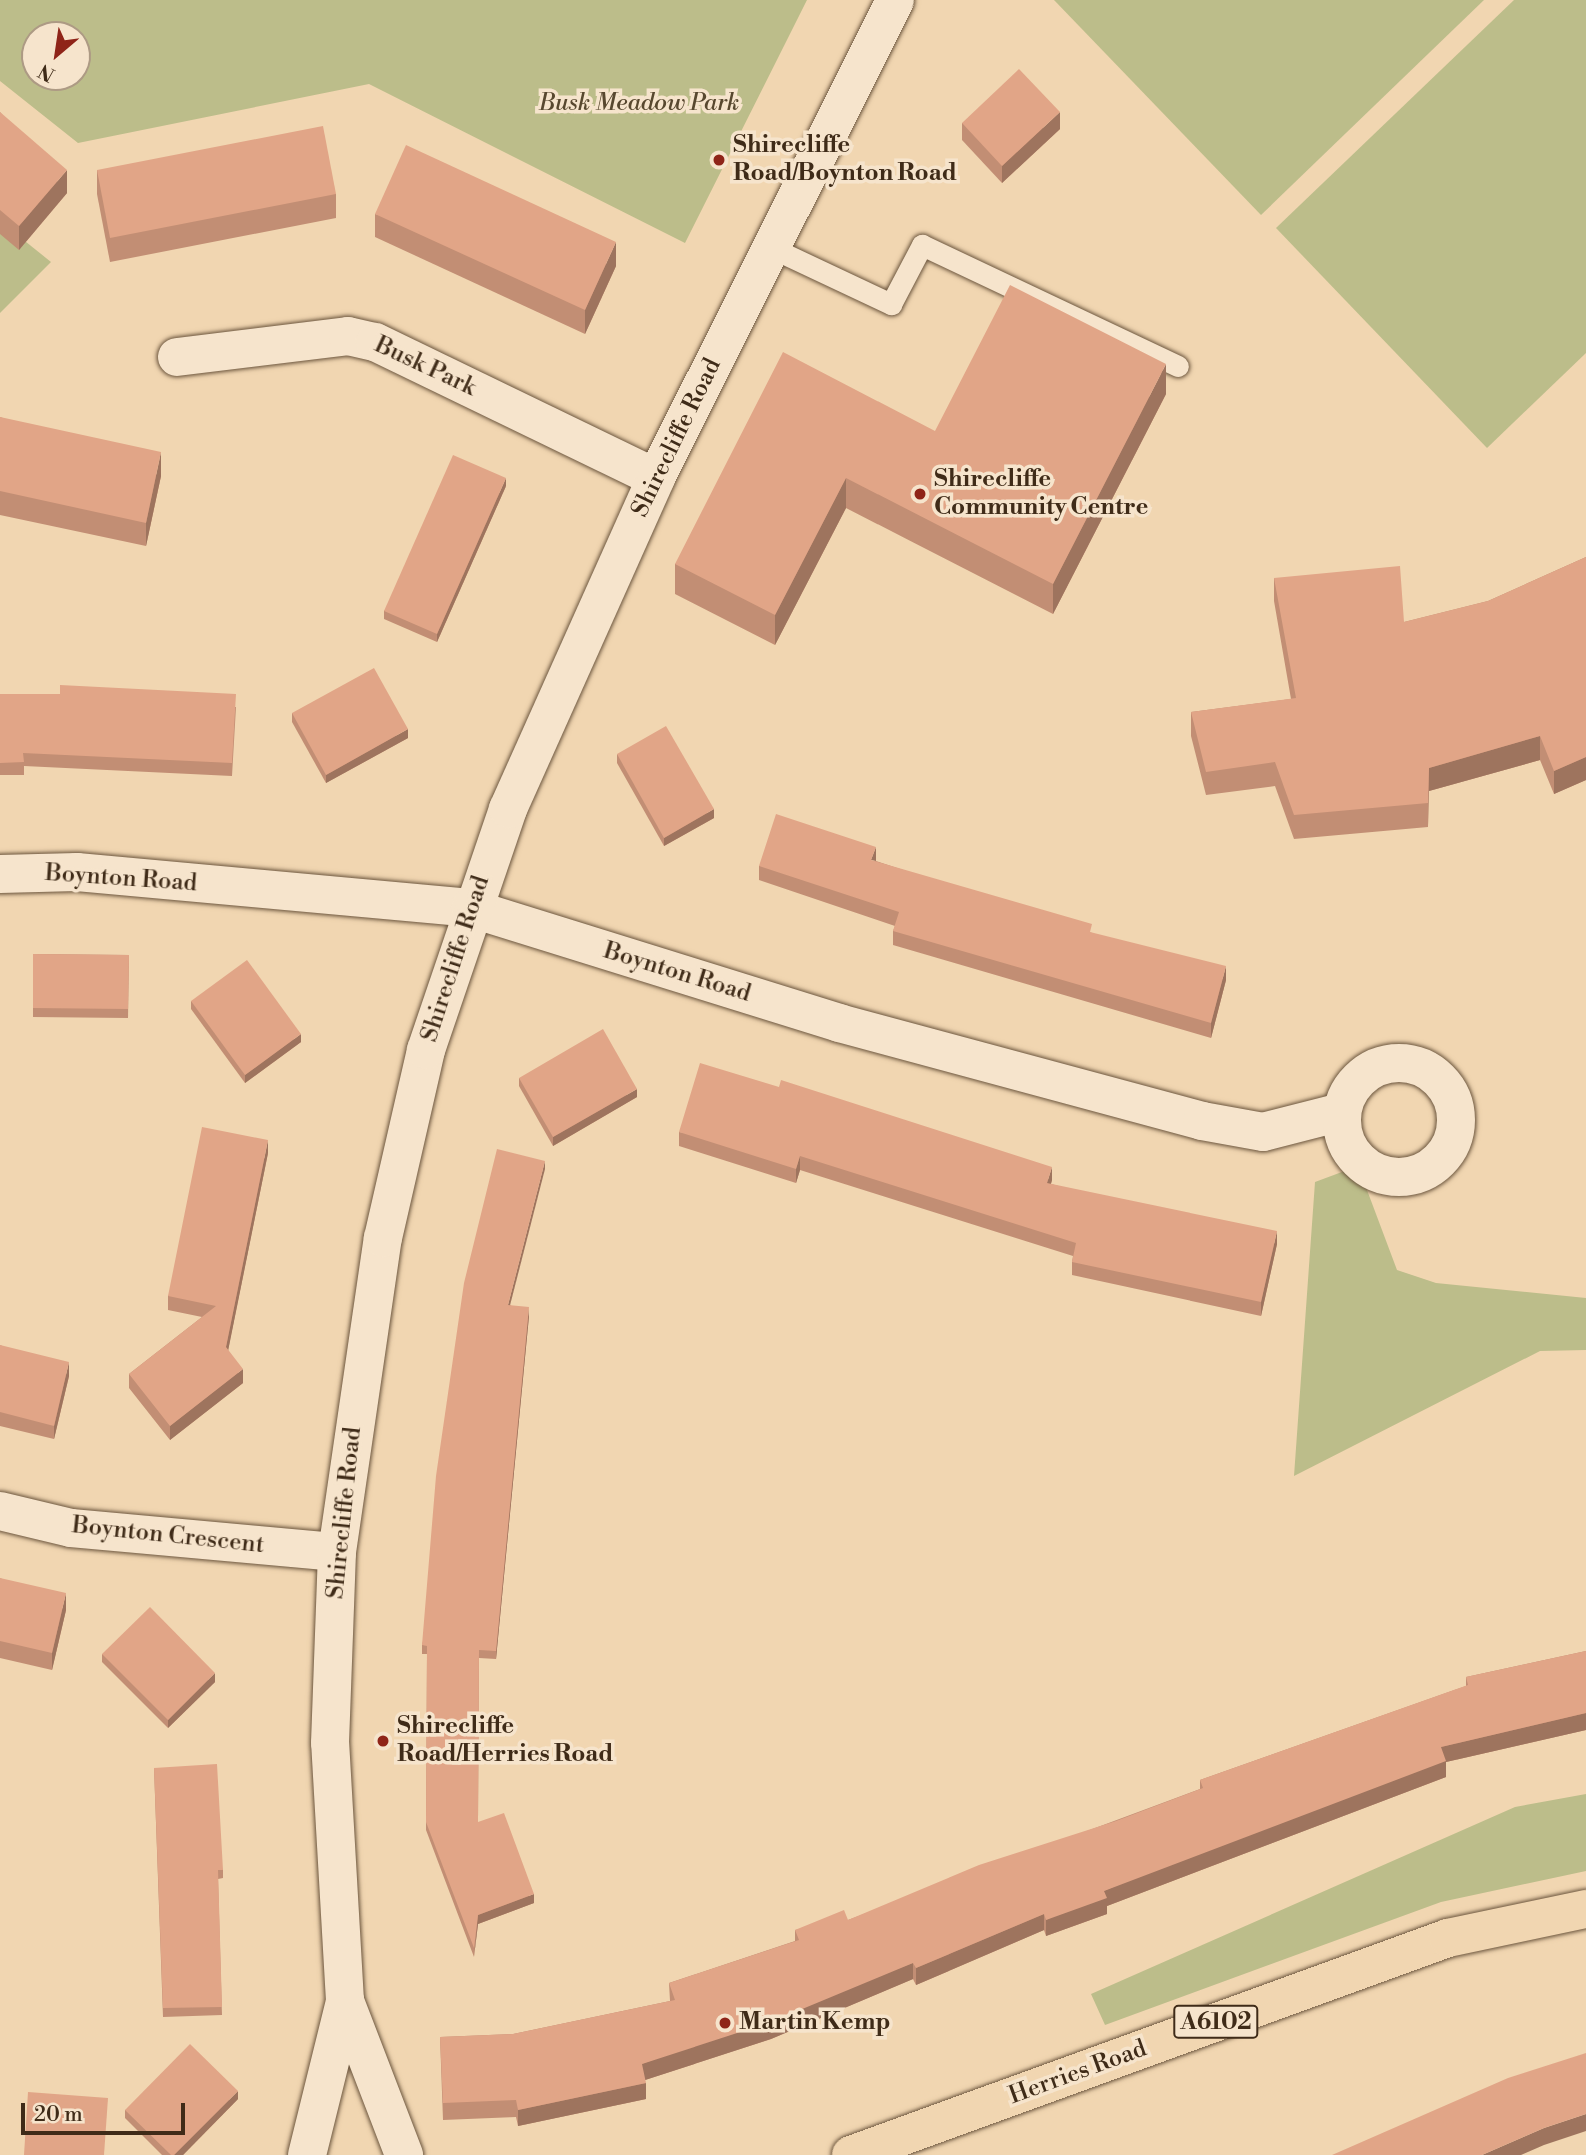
<!DOCTYPE html>
<style>
body{margin:0}
#map{position:relative;width:1586px;height:2155px;overflow:hidden;background:#f1d6b1;font-family:"Libre Bodoni",serif}
div>[style]{position:absolute}
[style*='--x']{left:calc(var(--x)*1px);top:calc(var(--y)*1px);width:calc(var(--w)*1px);rotate:calc(var(--a)*1deg)}
.green>*{inset:0;background:#bcbd8a}
.roads{filter:drop-shadow(0 0 2px #6c563e) drop-shadow(0 0 2px #6c563e)}
.lane>*{height:21px;margin:-10.5px;padding:0 10.5px;transform-origin:10.5px;border-radius:10.5px;background:#f6e4cc}
.street>*{height:38px;margin:-19px;padding:0 19px;transform-origin:19px;border-radius:19px;background:#f6e4cc}
.street>.ring{margin:-19px;padding:0;box-sizing:content-box;background:none;border:38px solid #f6e4cc;border-radius:50%}
.secondary>*{height:38px;margin:-19px;padding:0 19px;transform-origin:19px;border-radius:19px;background:#f6e4cc}
.primary>*{height:38px;margin:-19px;padding:0 19px;transform-origin:19px;border-radius:19px;background:#f1d6b1}
.wall>*{inset:0;background:#c28e74}
.shaded-wall>*{inset:0;background:#9e745e}
.building>*{inset:0;background:#e1a587}
.dots>*{width:19px;height:19px;translate:-50% -50%;box-sizing:border-box;border:4px solid #f6e4cc;border-radius:50%}
span{translate:-50% -50%;white-space:nowrap;text-align:center;line-height:1.15;-webkit-text-stroke:7px #f6e4cc;paint-order:stroke}
.shield-label span{padding:2px 5px;background:#f6e4cc;border:2px solid;border-radius:5px;-webkit-text-stroke-width:0}
.shield-label{font-size:23px;color:#3f2b18;font-weight:700}
.park-label{font-size:24px;color:#58482f;font-style:italic}
.poi-label{font-size:24px;color:#3f2b18;font-weight:700}
.left{translate:0 -50%;text-align:left}
.street-label{font-size:24px;color:#3f2b18}
.north{position:absolute;left:21px;top:21px;width:70px;height:70px;box-sizing:border-box;background:#f6e4cc;border:2px solid #ad9a84;border-radius:50%;rotate:209deg;font-size:19px;font-weight:700;line-height:28px;text-align:center;color:#3f2b18}
.north::after{content:'';display:block;margin:auto;width:24px;height:32px;background:#8f2418;clip-path:polygon(50% 0,100% 100%,50% 72%,0 100%)}
.scale{position:absolute;left:21px;top:2103px;width:164px;height:32px;box-sizing:border-box;border:4px solid #3f2b18;border-top:0;padding-left:9px;font-size:21px;line-height:24px;white-space:nowrap;color:#3f2b18;-webkit-text-stroke:5px #f6e4cc;paint-order:stroke}
</style>
<div id="map">
<div class="green">
<div style="clip-path:polygon(evenodd,0 0,807px 0,685px 243px,369px 84px,78px 143px,0 81px,0 0,35px 35px,77px 35px,77px 77px,35px 77px,35px 35px)"></div>
<div style="clip-path:polygon(1054px 0,1484px 0,1261px 215px)"></div>
<div style="clip-path:polygon(1514px 0,1586px 0,1586px 353px,1487px 448px,1276px 228px)"></div>
<div style="clip-path:polygon(0 221px,51px 262px,0 313px)"></div>
<div style="clip-path:polygon(1358px 1166px,1397px 1270px,1436px 1283px,1586px 1298px,1586px 1350px,1540px 1351px,1294px 1476px,1315px 1182px)"></div>
<div style="clip-path:polygon(1586px 1794px,1586px 1871px,1441px 1902px,1105px 2025px,1091px 1994px,1515px 1807px)"></div>
</div>
<div class="roads">
<div class="lane">
<div style="--x:772;--y:248;--w:132;--a:25.2"></div>
<div style="--x:891;--y:304;--w:67;--a:-62.3"></div>
<div style="--x:922;--y:245;--w:283;--a:25.3"></div>
</div>
<div class="street">
<div style="--x:177;--y:357;--w:172;--a:-7"></div>
<div style="--x:348;--y:336;--w:28;--a:13"></div>
<div style="--x:375;--y:342;--w:312;--a:25.8"></div>
<div style="--x:0;--y:874;--w:77;--a:-1.5"></div>
<div style="--x:77;--y:872;--w:395;--a:5.2"></div>
<div style="--x:470;--y:908;--w:387;--a:17.3"></div>
<div style="--x:839;--y:1023;--w:376;--a:15.1"></div>
<div style="--x:1202;--y:1121;--w:62;--a:10.2"></div>
<div style="--x:1263;--y:1132;--w:81;--a:-14.4"></div>
<div class="ring" style="left:1342px;top:1063px;width:76px;height:76px"></div>
<div style="--x:0;--y:1511;--w:73;--a:13.5"></div>
<div style="--x:71;--y:1528;--w:267;--a:5.2"></div>
</div>
<div class="secondary">
<div style="--x:345;--y:2001;--w:165;--a:69"></div>
<div style="--x:307;--y:2155;--w:159;--a:-76.1"></div>
<div style="--x:345;--y:2001;--w:258;--a:-93.3"></div>
<div style="--x:330;--y:1743;--w:191;--a:-87.9"></div>
<div style="--x:337;--y:1552;--w:317;--a:-81.7"></div>
<div style="--x:383;--y:1238;--w:193;--a:-77.1"></div>
<div style="--x:426;--y:1050;--w:255;--a:-71.2"></div>
<div style="--x:508;--y:809;--w:363;--a:-65.9"></div>
<div style="--x:656;--y:478;--w:534;--a:-63.43"></div>
</div>
<div class="primary">
<div style="--x:851;--y:2155;--w:635;--a:-19.98"></div>
<div style="--x:1448;--y:1938;--w:141;--a:-11.9"></div>
</div>
</div>
<div class="wall">
<div style="clip-path:polygon(0 112px,67px 193px,19px 250px,0 234px)"></div>
<div style="clip-path:polygon(962px 123px,1060px 129px,1002px 183px,962px 140px)"></div>
<div style="clip-path:polygon(97px 170px,336px 194px,336px 218px,110px 262px,97px 194px)"></div>
<div style="clip-path:polygon(375px 214px,616px 266px,585px 334px,375px 237px)"></div>
<div style="clip-path:polygon(1166px 394px,1053px 614px,846px 508px,775px 645px,675px 594px,675px 564px,935px 431px)"></div>
<div style="clip-path:polygon(0 417px,161px 476px,146px 546px,0 515px)"></div>
<div style="clip-path:polygon(506px 486px,437px 642px,384px 619px,384px 611px)"></div>
<div style="clip-path:polygon(1586px 557px,1586px 780px,1554px 794px,1540px 760px,1429px 791px,1428px 827px,1294px 839px,1275px 786px,1206px 795px,1191px 736px,1191px 712px,1291px 699px,1274px 601px,1274px 578px,1404px 622px,1488px 601px)"></div>
<div style="clip-path:polygon(0 694px,236px 707px,232px 776px,24px 766px,24px 775px,0 775px)"></div>
<div style="clip-path:polygon(292px 713px,408px 738px,326px 783px,292px 722px)"></div>
<div style="clip-path:polygon(617px 754px,714px 818px,664px 846px,617px 763px)"></div>
<div style="clip-path:polygon(876px 861px,1092px 933px,1226px 980px,1211px 1038px,893px 945px,893px 931px,895px 926px,759px 880px,759px 866px)"></div>
<div style="clip-path:polygon(33px 954px,129px 955px,128px 1018px,33px 1017px)"></div>
<div style="clip-path:polygon(191px 1001px,301px 1042px,245px 1083px,191px 1009px)"></div>
<div style="clip-path:polygon(519px 1078px,637px 1097px,553px 1146px,519px 1086px)"></div>
<div style="clip-path:polygon(679px 1132px,1052px 1180px,1051px 1184px,1277px 1244px,1261px 1316px,1072px 1275px,1072px 1262px,1073px 1256px,800px 1170px,796px 1183px,679px 1146px)"></div>
<div style="clip-path:polygon(268px 1153px,228px 1350px,243px 1383px,170px 1440px,129px 1388px,129px 1374px,202px 1317px,168px 1310px,168px 1296px)"></div>
<div style="clip-path:polygon(545px 1169px,510px 1305px,529px 1316px,496px 1659px,479px 1658px,478px 1822px,534px 1903px,478px 1924px,474px 1957px,426px 1830px,427px 1654px,422px 1654px,422px 1645px)"></div>
<div style="clip-path:polygon(0 1345px,69px 1376px,54px 1439px,0 1426px)"></div>
<div style="clip-path:polygon(0 1578px,66px 1610px,52px 1670px,0 1658px)"></div>
<div style="clip-path:polygon(1586px 1651px,1586px 1730px,1446px 1762px,1446px 1777px,1107px 1906px,1107px 1914px,1046px 1936px,1044px 1930px,916px 1985px,913px 1979px,771px 2039px,645px 2080px,646px 2099px,518px 2126px,516px 2117px,443px 2120px,440px 2037px,513px 2034px,670px 2001px,669px 1983px,795px 1941px,795px 1930px,848px 1920px,1200px 1789px,1200px 1780px,1466px 1686px,1466px 1677px)"></div>
<div style="clip-path:polygon(102px 1654px,215px 1682px,168px 1728px,102px 1662px)"></div>
<div style="clip-path:polygon(154px 1768px,223px 1870px,223px 1878px,218px 1879px,222px 2015px,163px 2017px)"></div>
<div style="clip-path:polygon(238px 2099px,183px 2155px,162px 2155px,125px 2118px,125px 2110px)"></div>
</div>
<div class="shaded-wall">
<div style="clip-path:polygon(1060px 112px,1060px 129px,1002px 183px,1002px 166px)"></div>
<div style="clip-path:polygon(67px 170px,67px 193px,19px 250px,19px 226px)"></div>
<div style="clip-path:polygon(616px 242px,616px 266px,585px 334px,585px 310px)"></div>
<div style="clip-path:polygon(1166px 364px,1166px 394px,1053px 614px,1053px 584px)"></div>
<div style="clip-path:polygon(161px 452px,161px 476px,146px 546px,146px 523px)"></div>
<div style="clip-path:polygon(506px 478px,506px 486px,437px 642px,437px 634px)"></div>
<div style="clip-path:polygon(846px 478px,846px 508px,775px 645px,775px 615px)"></div>
<div style="clip-path:polygon(408px 729px,408px 738px,326px 783px,326px 775px)"></div>
<div style="clip-path:polygon(1540px 736px,1540px 760px,1429px 791px,1428px 827px,1429px 768px)"></div>
<div style="clip-path:polygon(1586px 757px,1586px 780px,1554px 794px,1554px 771px)"></div>
<div style="clip-path:polygon(714px 809px,714px 818px,664px 846px,664px 838px)"></div>
<div style="clip-path:polygon(876px 847px,876px 861px,871px 860px)"></div>
<div style="clip-path:polygon(1226px 966px,1226px 980px,1211px 1038px,1211px 1023px)"></div>
<div style="clip-path:polygon(301px 1034px,301px 1042px,245px 1083px,245px 1075px)"></div>
<div style="clip-path:polygon(637px 1089px,637px 1097px,553px 1146px,553px 1137px)"></div>
<div style="clip-path:polygon(268px 1140px,268px 1153px,226px 1361px,226px 1347px)"></div>
<div style="clip-path:polygon(800px 1156px,800px 1170px,796px 1183px,796px 1169px)"></div>
<div style="clip-path:polygon(545px 1161px,545px 1169px,508px 1313px,508px 1305px)"></div>
<div style="clip-path:polygon(1052px 1167px,1052px 1180px,1047px 1196px,1047px 1183px)"></div>
<div style="clip-path:polygon(1277px 1231px,1277px 1244px,1261px 1316px,1261px 1302px)"></div>
<div style="clip-path:polygon(529px 1307px,529px 1316px,496px 1659px,496px 1651px)"></div>
<div style="clip-path:polygon(69px 1362px,69px 1376px,54px 1439px,54px 1426px)"></div>
<div style="clip-path:polygon(243px 1369px,243px 1383px,170px 1440px,170px 1426px)"></div>
<div style="clip-path:polygon(66px 1593px,66px 1610px,52px 1670px,52px 1653px)"></div>
<div style="clip-path:polygon(215px 1673px,215px 1682px,168px 1728px,168px 1720px)"></div>
<div style="clip-path:polygon(1586px 1713px,1586px 1730px,1446px 1762px,1446px 1777px,1107px 1906px,1107px 1914px,1046px 1936px,1046px 1920px,1104px 1891px,1441px 1747px)"></div>
<div style="clip-path:polygon(534px 1894px,534px 1903px,478px 1924px,474px 1957px,478px 1915px)"></div>
<div style="clip-path:polygon(1044px 1914px,1044px 1930px,916px 1985px,916px 1968px)"></div>
<div style="clip-path:polygon(913px 1963px,913px 1979px,771px 2039px,642px 2081px,642px 2064px)"></div>
<div style="clip-path:polygon(646px 2083px,646px 2099px,518px 2126px,518px 2110px)"></div>
<div style="clip-path:polygon(238px 2091px,238px 2099px,183px 2155px,174px 2155px)"></div>
<div style="clip-path:polygon(1586px 2114px,1586px 2131px,1544px 2145px,1521px 2155px,1482px 2155px,1544px 2128px)"></div>
</div>
<div class="building">
<div style="clip-path:polygon(1019px 69px,1060px 112px,1002px 166px,962px 123px)"></div>
<div style="clip-path:polygon(0 112px,67px 170px,19px 226px,0 210px)"></div>
<div style="clip-path:polygon(323px 126px,336px 194px,110px 238px,97px 170px)"></div>
<div style="clip-path:polygon(406px 145px,616px 242px,585px 310px,375px 214px)"></div>
<div style="clip-path:polygon(1010px 285px,1166px 364px,1053px 584px,846px 478px,775px 615px,675px 564px,783px 352px,935px 431px)"></div>
<div style="clip-path:polygon(0 417px,161px 452px,146px 523px,0 491px)"></div>
<div style="clip-path:polygon(453px 455px,506px 478px,437px 634px,384px 611px)"></div>
<div style="clip-path:polygon(1586px 557px,1586px 757px,1554px 771px,1540px 736px,1429px 768px,1428px 803px,1294px 815px,1275px 762px,1206px 772px,1191px 712px,1296px 698px,1274px 578px,1400px 566px,1404px 622px,1488px 601px)"></div>
<div style="clip-path:polygon(374px 668px,408px 729px,326px 775px,292px 713px)"></div>
<div style="clip-path:polygon(60px 685px,236px 694px,232px 763px,23px 753px,24px 762px,0 763px,0 694px,60px 694px)"></div>
<div style="clip-path:polygon(666px 726px,714px 809px,664px 838px,617px 754px)"></div>
<div style="clip-path:polygon(776px 814px,876px 847px,871px 860px,1092px 924px,1090px 932px,1226px 966px,1211px 1023px,893px 931px,899px 912px,759px 866px)"></div>
<div style="clip-path:polygon(33px 954px,129px 955px,128px 1009px,33px 1008px)"></div>
<div style="clip-path:polygon(247px 960px,301px 1034px,245px 1075px,191px 1001px)"></div>
<div style="clip-path:polygon(603px 1029px,637px 1089px,553px 1137px,519px 1078px)"></div>
<div style="clip-path:polygon(700px 1063px,779px 1087px,781px 1080px,1052px 1167px,1047px 1183px,1277px 1231px,1261px 1302px,1072px 1262px,1076px 1243px,800px 1156px,796px 1169px,679px 1132px)"></div>
<div style="clip-path:polygon(202px 1127px,268px 1140px,226px 1347px,243px 1369px,170px 1426px,129px 1374px,216px 1306px,168px 1296px)"></div>
<div style="clip-path:polygon(497px 1149px,545px 1161px,508px 1305px,529px 1307px,496px 1651px,479px 1650px,478px 1822px,504px 1813px,534px 1894px,478px 1915px,474px 1948px,426px 1822px,427px 1646px,422px 1645px,436px 1476px,464px 1283px)"></div>
<div style="clip-path:polygon(0 1345px,69px 1362px,54px 1426px,0 1412px)"></div>
<div style="clip-path:polygon(0 1578px,66px 1593px,52px 1653px,0 1641px)"></div>
<div style="clip-path:polygon(150px 1607px,215px 1673px,168px 1720px,102px 1654px)"></div>
<div style="clip-path:polygon(1586px 1651px,1586px 1713px,1441px 1747px,1446px 1761px,1104px 1891px,1107px 1898px,1046px 1920px,1044px 1914px,916px 1968px,913px 1963px,771px 2022px,642px 2064px,646px 2083px,518px 2110px,516px 2100px,443px 2103px,440px 2037px,513px 2034px,675px 2000px,669px 1983px,799px 1940px,795px 1930px,844px 1910px,848px 1920px,979px 1865px,1116px 1821px,1203px 1788px,1200px 1780px,1468px 1685px,1466px 1677px)"></div>
<div style="clip-path:polygon(217px 1764px,223px 1870px,218px 1870px,222px 2007px,163px 2008px,154px 1768px)"></div>
<div style="clip-path:polygon(190px 2044px,238px 2091px,174px 2155px,171px 2155px,125px 2110px)"></div>
<div style="clip-path:polygon(1586px 2053px,1586px 2114px,1544px 2128px,1482px 2155px,1332px 2155px,1508px 2078px)"></div>
<div style="clip-path:polygon(28px 2092px,108px 2098px,104px 2155px,24px 2155px)"></div>
</div>
<div class="dots">
<div style="left:719px;top:160px;background:#8f2418"></div>
<div style="left:920px;top:494px;background:#8f2418"></div>
<div style="left:383px;top:1741px;background:#8f2418"></div>
<div style="left:725px;top:2023px;background:#8f2418"></div>
</div>
<div class="shield-label">
<span style="left:1216px;top:2022px">A6102</span>
</div>
<div class="park-label">
<span style="left:639px;top:104px">Busk Meadow Park</span>
</div>
<div class="poi-label">
<span class="left" style="left:733px;top:160px">Shirecliffe<br>Road/Boynton Road</span>
<span class="left" style="left:934px;top:494px">Shirecliffe<br>Community Centre</span>
<span class="left" style="left:397px;top:1741px">Shirecliffe<br>Road/Herries Road</span>
<span class="left" style="left:739px;top:2023px">Martin Kemp</span>
</div>
<div class="street-label">
<span style="left:425px;top:367px;rotate:25deg">Busk Park</span>
<span style="left:677px;top:438px;rotate:-64deg">Shirecliffe Road</span>
<span style="left:121px;top:879px;rotate:4deg">Boynton Road</span>
<span style="left:456px;top:959px;rotate:-72deg">Shirecliffe Road</span>
<span style="left:677px;top:973px;rotate:17deg">Boynton Road</span>
<span style="left:345px;top:1513px;rotate:-84deg">Shirecliffe Road</span>
<span style="left:168px;top:1536px;rotate:6deg">Boynton Crescent</span>
<span style="left:1078px;top:2073px;rotate:-20deg">Herries Road</span>
</div>
<div class="north">N</div>
<div class="scale">20 m</div>
</div>
